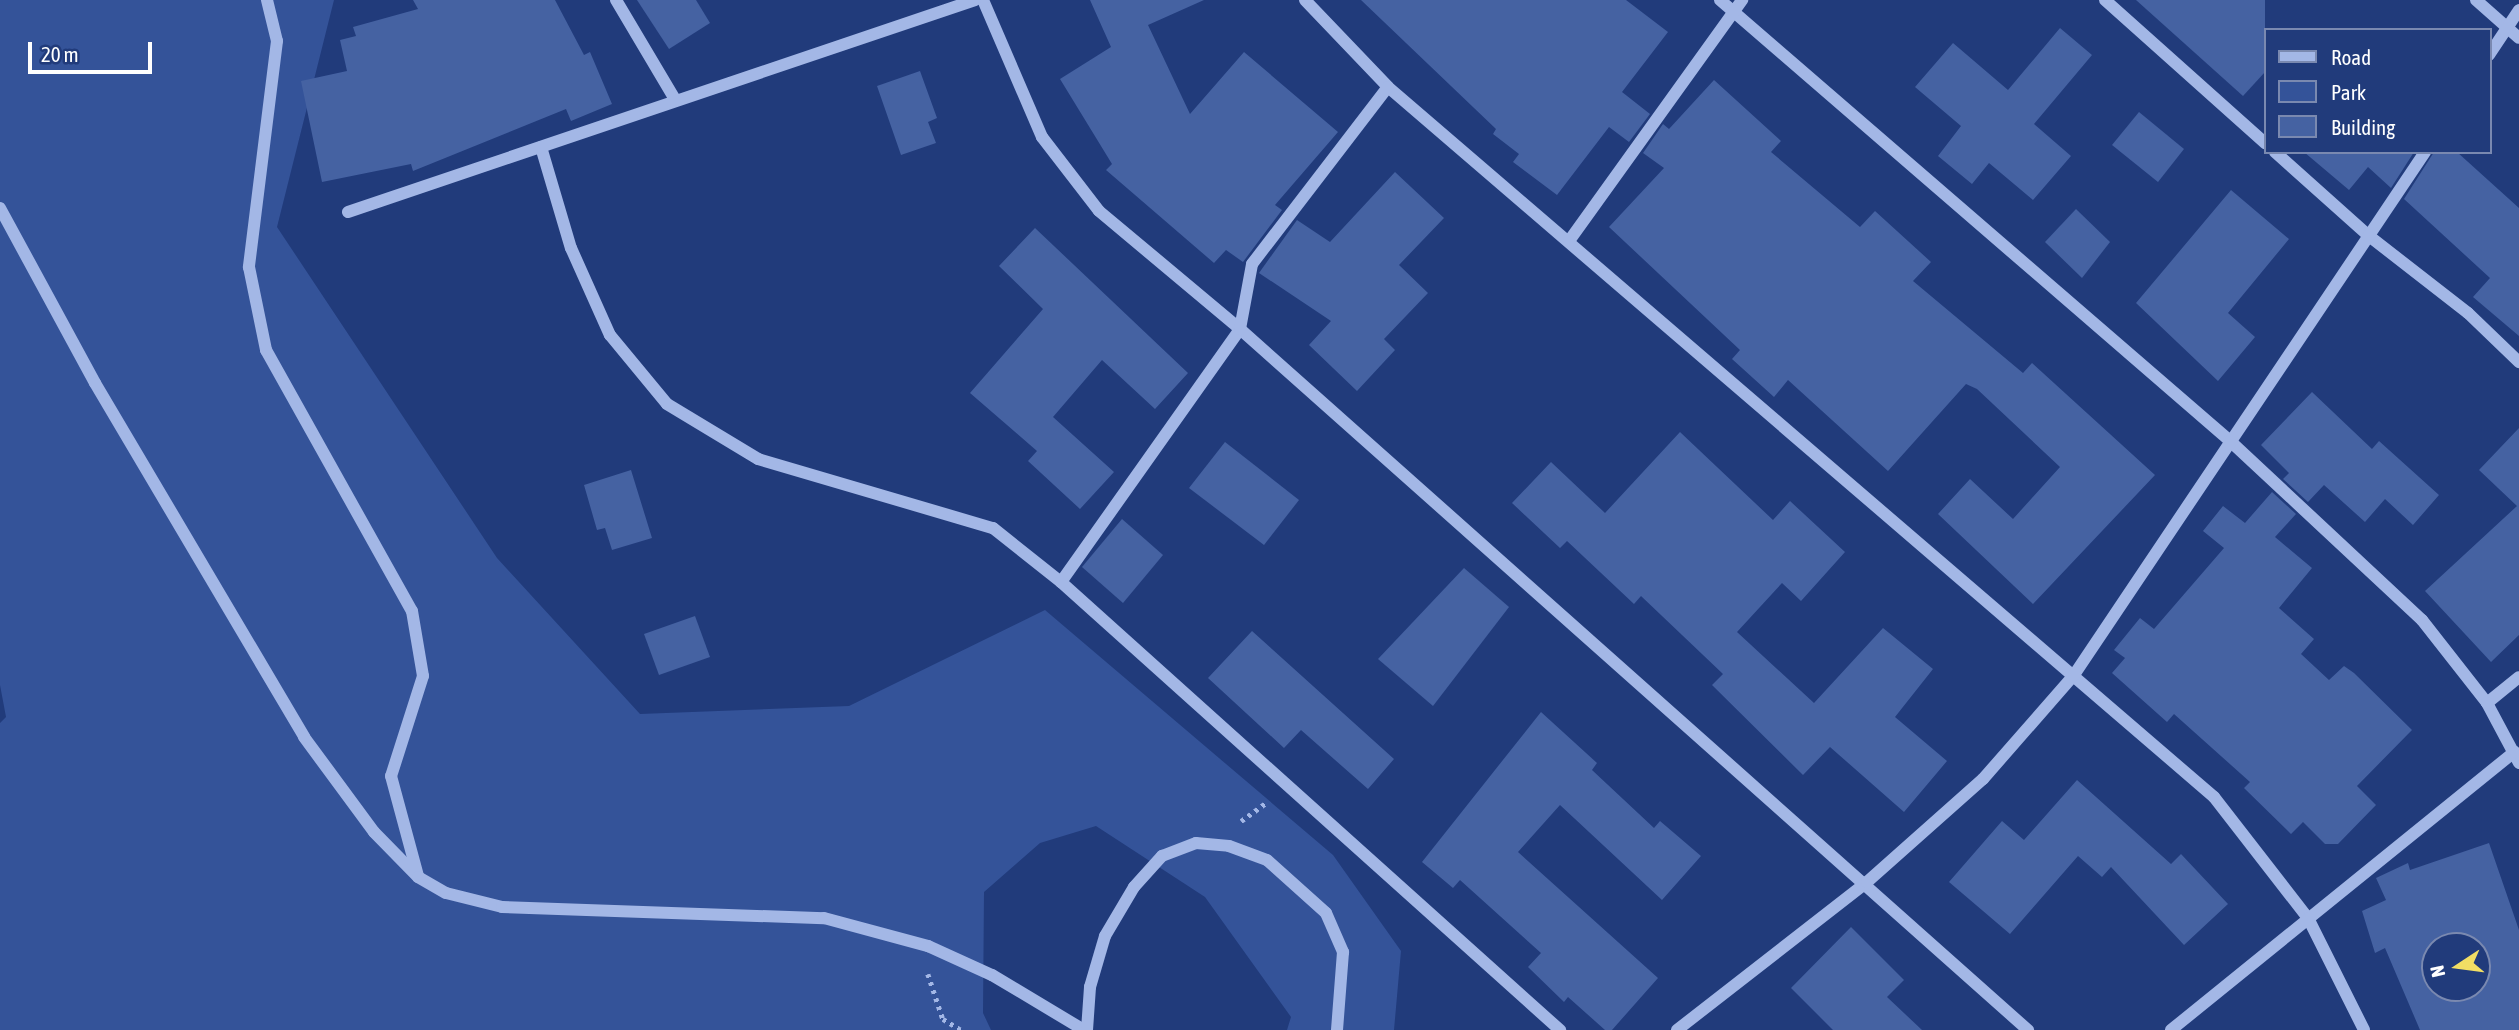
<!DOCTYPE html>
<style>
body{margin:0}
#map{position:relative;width:2519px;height:1030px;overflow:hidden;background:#213b7b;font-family:"Asap Condensed",sans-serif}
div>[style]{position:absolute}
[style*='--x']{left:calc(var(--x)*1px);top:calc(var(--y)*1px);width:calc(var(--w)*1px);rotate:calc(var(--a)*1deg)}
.green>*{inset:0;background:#345399}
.building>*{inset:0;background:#4562a2}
.path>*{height:4.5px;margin-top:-2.25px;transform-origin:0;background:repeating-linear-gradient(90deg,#a3b7e6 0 3.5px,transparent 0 8.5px)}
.minor>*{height:12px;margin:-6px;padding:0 6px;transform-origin:6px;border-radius:6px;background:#a3b7e6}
span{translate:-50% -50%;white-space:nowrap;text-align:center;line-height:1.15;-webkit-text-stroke:5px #213b7b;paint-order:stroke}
.legend{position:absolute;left:2264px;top:28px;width:228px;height:126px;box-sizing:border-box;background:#213b7b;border:2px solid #7a89b0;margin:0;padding:9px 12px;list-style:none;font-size:21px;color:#fff}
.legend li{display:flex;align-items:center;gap:14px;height:35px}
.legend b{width:35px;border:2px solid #7a89b0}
.north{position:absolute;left:2421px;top:932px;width:70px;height:70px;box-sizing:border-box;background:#213b7b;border:2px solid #7a89b0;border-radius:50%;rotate:257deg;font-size:19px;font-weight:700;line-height:28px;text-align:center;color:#fff}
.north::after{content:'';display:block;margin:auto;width:24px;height:32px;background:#f2de64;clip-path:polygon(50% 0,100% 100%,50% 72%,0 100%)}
.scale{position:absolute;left:28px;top:42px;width:124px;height:32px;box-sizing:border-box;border:4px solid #fff;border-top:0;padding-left:9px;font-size:21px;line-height:24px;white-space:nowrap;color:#fff;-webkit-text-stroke:5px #213b7b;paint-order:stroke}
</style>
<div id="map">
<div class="green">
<div style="clip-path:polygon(0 0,334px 0,277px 227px,497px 558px,640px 714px,849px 706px,1045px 610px,1333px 855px,1401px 951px,1394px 1030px,1287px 1030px,1291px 1017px,1205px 897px,1096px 826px,1040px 843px,984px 892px,983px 1013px,991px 1030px,0 1030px,0 723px,6px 717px,0 685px)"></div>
</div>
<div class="building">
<div style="clip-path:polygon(413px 0,555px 0,584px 55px,590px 52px,612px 104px,571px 121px,566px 109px,413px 171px,411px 164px,322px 182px,301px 81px,347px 71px,340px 40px,356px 36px,353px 27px,418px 9px)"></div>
<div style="clip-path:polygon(637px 0,696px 0,710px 23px,669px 49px)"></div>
<div style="clip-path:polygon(1090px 0,1204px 0,1148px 25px,1190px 114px,1244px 52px,1338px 132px,1275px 205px,1282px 210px,1243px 262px,1226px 250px,1214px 263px,1106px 170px,1112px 164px,1060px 79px,1111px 47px)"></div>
<div style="clip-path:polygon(1361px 0,1626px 0,1668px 32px,1622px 92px,1650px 114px,1629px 142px,1609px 127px,1557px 195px,1513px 162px,1519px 154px,1493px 134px,1496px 129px)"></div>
<div style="clip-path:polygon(2136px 0,2265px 0,2265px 72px,2243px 96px)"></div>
<div style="clip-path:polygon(2060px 28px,2092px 55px,2034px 124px,2071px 156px,2033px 200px,1989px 163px,1972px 184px,1938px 156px,1961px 126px,1915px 87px,1953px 43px,2008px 90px)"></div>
<div style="clip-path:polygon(920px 71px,937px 118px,928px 122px,936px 143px,901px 155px,877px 86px)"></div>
<div style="clip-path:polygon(1714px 80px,1781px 141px,1771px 152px,1860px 227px,1875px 211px,1931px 262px,1913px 281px,2023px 373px,2032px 363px,2155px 475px,2033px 604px,1938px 514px,1970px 479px,2013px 519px,2060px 467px,1977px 389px,1966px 384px,1888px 471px,1788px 380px,1774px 397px,1732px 359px,1740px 350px,1609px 227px,1664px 168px,1643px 153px,1663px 124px,1669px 129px)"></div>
<div style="clip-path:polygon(2139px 112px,2184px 149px,2158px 182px,2112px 145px)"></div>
<div style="clip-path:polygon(2304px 152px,2414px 152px,2391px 188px,2368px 167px,2349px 190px)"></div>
<div style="clip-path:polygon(2434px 152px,2457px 152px,2519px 208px,2519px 336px,2473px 297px,2490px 278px,2404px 199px)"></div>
<div style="clip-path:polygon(1395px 172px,1444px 218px,1399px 265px,1428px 293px,1384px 339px,1395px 350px,1357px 391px,1309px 345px,1331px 321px,1259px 273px,1297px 220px,1330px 242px)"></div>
<div style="clip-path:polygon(2231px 190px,2289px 239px,2228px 313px,2255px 337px,2218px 381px,2136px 303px)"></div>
<div style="clip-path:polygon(2076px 209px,2110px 242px,2082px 278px,2045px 242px)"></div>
<div style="clip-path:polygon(1035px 228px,1188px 373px,1155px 409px,1102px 360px,1053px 417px,1114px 472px,1080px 509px,1028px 461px,1037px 451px,970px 393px,1043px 309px,999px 266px)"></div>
<div style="clip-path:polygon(2312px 392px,2372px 449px,2379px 441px,2439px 495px,2413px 525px,2385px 499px,2365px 522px,2324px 485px,2308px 502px,2283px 479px,2289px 473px,2261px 445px)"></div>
<div style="clip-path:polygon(2519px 428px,2519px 635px,2491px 662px,2425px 591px,2517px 506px,2479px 470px)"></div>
<div style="clip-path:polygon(1680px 432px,1773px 520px,1790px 501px,1845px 552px,1801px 601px,1782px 583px,1737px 632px,1814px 703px,1883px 628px,1933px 669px,1895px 717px,1947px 761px,1904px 812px,1830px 747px,1803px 775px,1712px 685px,1723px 674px,1641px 596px,1634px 604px,1567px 541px,1560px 548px,1512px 503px,1551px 462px,1605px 513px)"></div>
<div style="clip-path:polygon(1225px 442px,1299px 500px,1264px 545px,1189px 488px)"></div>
<div style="clip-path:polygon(631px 470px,652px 538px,612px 550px,605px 528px,597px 530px,584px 485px)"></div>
<div style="clip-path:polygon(2272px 492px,2296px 514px,2275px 537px,2312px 568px,2279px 608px,2314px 639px,2301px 654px,2329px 680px,2344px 666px,2354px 673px,2412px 730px,2357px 786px,2376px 805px,2338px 844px,2325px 844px,2303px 822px,2291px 834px,2244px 788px,2250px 782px,2174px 714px,2167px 722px,2112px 673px,2125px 658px,2114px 650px,2140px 618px,2154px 629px,2224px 548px,2203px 531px,2223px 506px,2245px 523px)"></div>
<div style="clip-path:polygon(1122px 519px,1163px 555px,1123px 603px,1082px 567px)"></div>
<div style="clip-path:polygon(1464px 568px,1509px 607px,1433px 706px,1378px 659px)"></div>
<div style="clip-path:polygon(695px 616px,710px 657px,659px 675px,644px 634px)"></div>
<div style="clip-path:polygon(1252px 631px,1394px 759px,1368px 789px,1301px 730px,1284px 748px,1208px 678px)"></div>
<div style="clip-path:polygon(1541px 712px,1597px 763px,1592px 770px,1654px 828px,1660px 821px,1701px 856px,1662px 900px,1560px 805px,1518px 852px,1658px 978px,1612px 1030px,1605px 1030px,1568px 997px,1564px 1002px,1528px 967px,1541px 953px,1460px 880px,1453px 888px,1422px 862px)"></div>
<div style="clip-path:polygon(2077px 780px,2171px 864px,2181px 854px,2228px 904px,2184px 945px,2111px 867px,2102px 877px,2078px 856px,2010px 934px,1949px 882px,2002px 821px,2024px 840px)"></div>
<div style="clip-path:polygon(evenodd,2489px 843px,2519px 930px,2519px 1030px,2420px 1030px,2385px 948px,2375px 953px,2362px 911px,2386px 900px,2376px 878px,2408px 863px,2410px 870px,2489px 843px,2435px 946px,2477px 946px,2477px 988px,2435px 988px,2435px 946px)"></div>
<div style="clip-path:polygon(1851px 927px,1904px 980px,1887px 997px,1922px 1030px,1833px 1030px,1791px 988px)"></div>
</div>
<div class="path">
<div style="--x:1241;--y:821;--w:32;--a:-36"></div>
<div style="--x:928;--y:974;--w:47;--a:71.6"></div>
<div style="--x:943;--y:1019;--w:21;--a:31"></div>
</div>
<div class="minor">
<div style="--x:267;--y:0;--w:42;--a:76.3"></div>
<div style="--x:277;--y:41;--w:228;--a:97.1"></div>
<div style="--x:249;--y:267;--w:85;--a:78.4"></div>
<div style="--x:266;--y:350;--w:299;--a:60.8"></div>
<div style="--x:412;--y:611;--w:66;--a:80.4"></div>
<div style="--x:423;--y:676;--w:105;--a:107.7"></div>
<div style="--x:391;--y:776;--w:104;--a:74.9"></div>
<div style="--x:616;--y:0;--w:117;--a:59.3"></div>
<div style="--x:983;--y:0;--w:149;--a:66.7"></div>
<div style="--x:1042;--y:137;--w:93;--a:52.4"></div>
<div style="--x:1099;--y:211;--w:184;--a:39.9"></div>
<div style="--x:1240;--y:329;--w:1055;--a:41.66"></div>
<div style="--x:1305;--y:0;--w:120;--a:46.3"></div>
<div style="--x:1388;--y:87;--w:1089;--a:40.68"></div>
<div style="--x:2214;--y:797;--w:153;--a:52.2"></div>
<div style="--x:2308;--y:918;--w:125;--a:63.4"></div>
<div style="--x:1720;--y:0;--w:673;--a:40.84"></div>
<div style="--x:2229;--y:440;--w:264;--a:43"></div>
<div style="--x:2422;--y:620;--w:105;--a:51.9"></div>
<div style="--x:2487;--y:703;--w:68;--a:61.9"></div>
<div style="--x:2105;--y:0;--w:215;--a:41.8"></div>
<div style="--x:2476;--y:0;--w:57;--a:41.5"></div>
<div style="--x:2489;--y:55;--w:54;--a:-56.3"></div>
<div style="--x:541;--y:147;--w:105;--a:73.5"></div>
<div style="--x:571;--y:248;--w:95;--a:65.9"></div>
<div style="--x:610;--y:335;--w:89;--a:50.4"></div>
<div style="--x:667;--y:404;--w:106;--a:31.1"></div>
<div style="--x:758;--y:459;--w:245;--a:16.4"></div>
<div style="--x:993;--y:528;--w:87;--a:38.5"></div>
<div style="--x:1061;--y:582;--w:671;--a:41.92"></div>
<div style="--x:2275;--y:152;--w:126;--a:41.8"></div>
<div style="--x:2369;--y:236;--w:125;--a:37.9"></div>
<div style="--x:2468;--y:313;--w:71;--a:43.9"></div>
<div style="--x:0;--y:208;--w:199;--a:61.5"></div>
<div style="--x:95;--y:383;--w:411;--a:59.4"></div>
<div style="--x:304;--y:737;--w:118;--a:53.6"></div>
<div style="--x:374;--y:832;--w:63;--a:45.6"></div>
<div style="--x:418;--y:877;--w:32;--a:30"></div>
<div style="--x:446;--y:893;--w:58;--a:14"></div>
<div style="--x:502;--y:907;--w:322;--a:2"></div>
<div style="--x:824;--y:918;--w:108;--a:15.1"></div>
<div style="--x:928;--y:946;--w:70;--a:24.4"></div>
<div style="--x:992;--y:975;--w:107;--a:30.9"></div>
<div style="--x:348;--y:212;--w:662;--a:-18.68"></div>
<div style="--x:1569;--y:241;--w:297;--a:-54.3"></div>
<div style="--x:1061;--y:582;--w:310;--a:-54.7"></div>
<div style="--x:1240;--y:329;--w:66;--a:-79.5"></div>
<div style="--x:1252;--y:264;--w:223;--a:-52.5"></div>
<div style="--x:2487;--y:703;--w:41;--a:-39.1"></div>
<div style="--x:1087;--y:1030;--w:43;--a:-86"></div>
<div style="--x:1090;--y:987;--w:53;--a:-73.6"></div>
<div style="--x:1105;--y:936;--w:57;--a:-59.4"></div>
<div style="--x:1134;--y:887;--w:42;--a:-47.9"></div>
<div style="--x:1162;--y:856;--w:36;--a:-21"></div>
<div style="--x:1196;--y:843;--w:33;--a:5"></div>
<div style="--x:1229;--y:846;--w:40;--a:20.2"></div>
<div style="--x:1267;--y:860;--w:79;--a:41.9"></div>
<div style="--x:1326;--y:913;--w:43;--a:66.4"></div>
<div style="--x:1343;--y:952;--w:78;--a:94.4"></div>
<div style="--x:1677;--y:1030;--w:241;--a:-37.9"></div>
<div style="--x:1867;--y:882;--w:155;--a:-41.6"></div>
<div style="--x:1983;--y:779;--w:138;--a:-48.8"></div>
<div style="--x:2074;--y:675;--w:630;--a:-56.13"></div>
<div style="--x:2171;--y:1030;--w:442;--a:-39"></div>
</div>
<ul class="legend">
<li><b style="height:9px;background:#a3b7e6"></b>Road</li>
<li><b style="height:19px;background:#345399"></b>Park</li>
<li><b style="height:19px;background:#4562a2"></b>Building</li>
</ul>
<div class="north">N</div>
<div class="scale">20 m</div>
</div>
